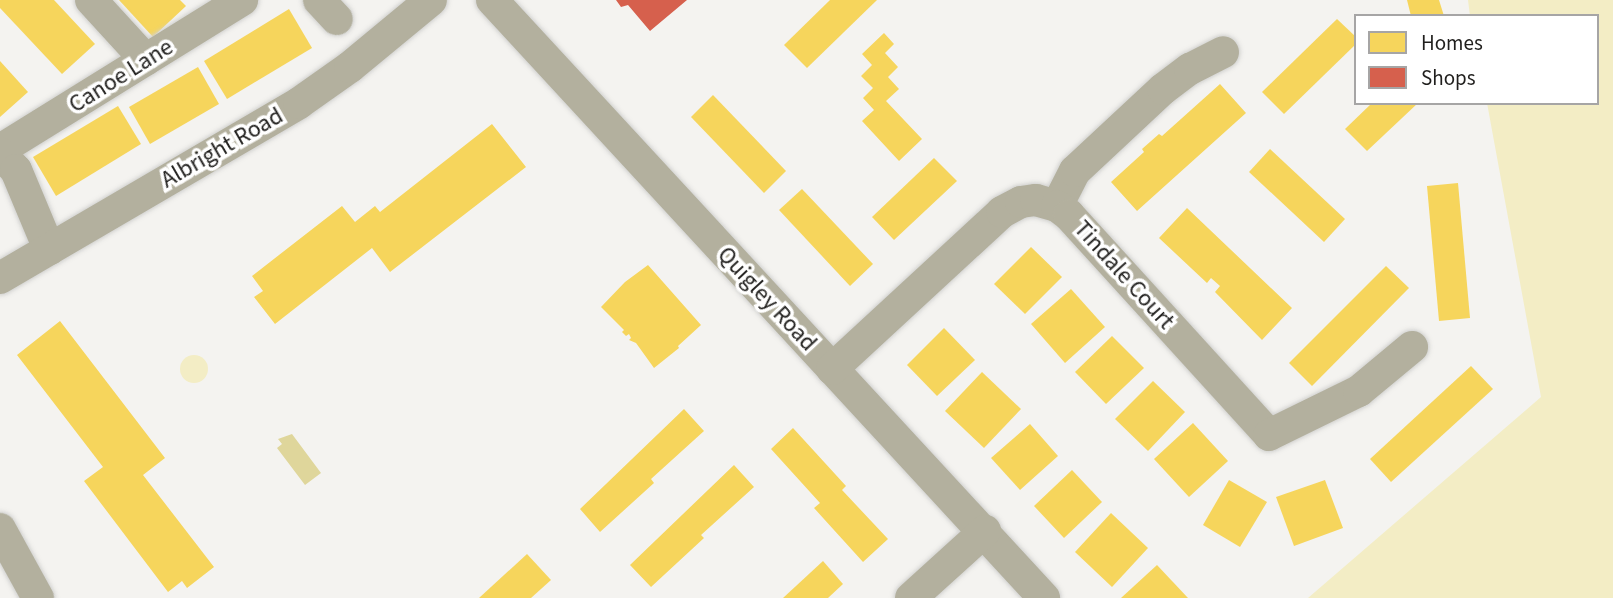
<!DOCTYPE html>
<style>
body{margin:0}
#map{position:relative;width:1613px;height:598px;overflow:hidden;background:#f4f3f0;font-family:"Source Sans 3",sans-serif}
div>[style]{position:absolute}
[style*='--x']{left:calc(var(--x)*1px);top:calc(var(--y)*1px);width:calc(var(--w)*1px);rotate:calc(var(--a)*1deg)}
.green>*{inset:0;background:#f3edc5}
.round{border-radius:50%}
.water>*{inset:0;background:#dfd69b}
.homes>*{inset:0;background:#f6d55c}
.shops>*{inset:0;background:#d6604d}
.roads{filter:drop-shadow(0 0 2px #d1d1cf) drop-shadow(0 0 2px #d1d1cf)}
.minor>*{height:32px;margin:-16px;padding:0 16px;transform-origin:16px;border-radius:16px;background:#b3b09e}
span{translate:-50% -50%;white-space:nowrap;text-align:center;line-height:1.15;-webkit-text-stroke:7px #fff;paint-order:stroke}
.street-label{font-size:24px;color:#201f1d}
.legend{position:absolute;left:1354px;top:14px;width:245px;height:91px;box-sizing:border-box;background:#fff;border:2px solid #a6a5a5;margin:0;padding:9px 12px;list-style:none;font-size:21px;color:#201f1d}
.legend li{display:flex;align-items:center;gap:14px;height:35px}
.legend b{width:35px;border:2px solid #a6a5a5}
</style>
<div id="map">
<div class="green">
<div style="clip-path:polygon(1468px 0,1613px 0,1613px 598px,1308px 598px,1541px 397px,1487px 103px,1597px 103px,1597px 16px,1470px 16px)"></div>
<div class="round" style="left:180px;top:355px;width:28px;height:28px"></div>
</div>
<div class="water">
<div style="clip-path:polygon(292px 434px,321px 473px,305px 485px,277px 448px,282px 444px,278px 439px)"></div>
</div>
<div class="homes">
<div style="clip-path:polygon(0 0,54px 0,95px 44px,62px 74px,0 8px)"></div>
<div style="clip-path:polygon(119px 0,180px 0,186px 6px,153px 37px)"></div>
<div style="clip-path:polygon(830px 0,877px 0,807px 68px,784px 45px)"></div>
<div style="clip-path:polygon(1407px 0,1439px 0,1444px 16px,1411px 16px)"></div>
<div style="clip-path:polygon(289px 9px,312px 48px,227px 99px,204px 61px)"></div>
<div style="clip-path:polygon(1337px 19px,1356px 37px,1356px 44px,1284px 114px,1262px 92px)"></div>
<div style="clip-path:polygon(884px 33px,894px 44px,885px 53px,898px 67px,888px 77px,899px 89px,886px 101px,922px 139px,899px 161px,862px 121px,874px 110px,863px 98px,873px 88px,861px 76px,872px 65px,862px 54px)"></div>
<div style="clip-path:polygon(0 61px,28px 92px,0 117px)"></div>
<div style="clip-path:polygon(198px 67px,219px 104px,150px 144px,129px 107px)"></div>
<div style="clip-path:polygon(1220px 84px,1246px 113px,1137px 211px,1111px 182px,1144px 152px,1142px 149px,1159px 134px,1162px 136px)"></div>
<div style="clip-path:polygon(713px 95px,786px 171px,764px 193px,691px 117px)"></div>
<div style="clip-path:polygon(1372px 103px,1418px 103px,1367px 151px,1345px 129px)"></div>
<div style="clip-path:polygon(118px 106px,141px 144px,56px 196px,33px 157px)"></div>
<div style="clip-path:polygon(492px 124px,526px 167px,390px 272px,372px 248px,275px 324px,254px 297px,263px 291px,252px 276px,342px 206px,355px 222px,375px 206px,380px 212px)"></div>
<div style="clip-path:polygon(1270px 149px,1345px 219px,1324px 242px,1249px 172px)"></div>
<div style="clip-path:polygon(934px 158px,957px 181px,894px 240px,872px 217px)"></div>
<div style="clip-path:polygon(1458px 183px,1470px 318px,1439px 321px,1427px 186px)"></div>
<div style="clip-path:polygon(802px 189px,873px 264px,850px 286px,779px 210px)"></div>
<div style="clip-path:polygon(1187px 208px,1292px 308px,1262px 340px,1215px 292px,1220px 286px,1211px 278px,1207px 283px,1159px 238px)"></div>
<div style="clip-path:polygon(1031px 247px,1062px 277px,1025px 314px,994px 284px)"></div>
<div style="clip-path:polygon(648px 265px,701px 325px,678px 346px,679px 348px,654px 368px,636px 343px,629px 340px,631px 338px,629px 334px,626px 336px,622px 332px,624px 330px,601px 307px,625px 282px)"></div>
<div style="clip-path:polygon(1386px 266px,1409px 288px,1312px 386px,1289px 363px)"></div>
<div style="clip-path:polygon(1071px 289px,1105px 327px,1065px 363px,1031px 324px)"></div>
<div style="clip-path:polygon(60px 321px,165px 458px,143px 475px,214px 567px,187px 588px,182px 581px,168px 592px,84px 481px,103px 467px,17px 355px)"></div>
<div style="clip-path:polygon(944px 328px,975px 360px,937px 396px,907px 365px)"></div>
<div style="clip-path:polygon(1112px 336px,1144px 368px,1106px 404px,1075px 372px)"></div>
<div style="clip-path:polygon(1471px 366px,1493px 389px,1391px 482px,1370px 459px)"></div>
<div style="clip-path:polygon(982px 372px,1021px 409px,984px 448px,945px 411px)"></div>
<div style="clip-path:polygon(1153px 381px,1185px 412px,1148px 451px,1115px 419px)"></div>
<div style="clip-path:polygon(684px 409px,704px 431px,651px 479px,654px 483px,600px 532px,580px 509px)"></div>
<div style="clip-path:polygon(1193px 423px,1228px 461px,1189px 497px,1154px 459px)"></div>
<div style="clip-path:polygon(1030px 424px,1058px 456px,1020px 490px,991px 458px)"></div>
<div style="clip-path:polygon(793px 428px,846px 486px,842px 490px,888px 539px,863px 562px,814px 508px,820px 503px,771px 449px)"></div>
<div style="clip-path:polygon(734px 465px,754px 487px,701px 535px,704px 538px,651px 587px,630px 565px)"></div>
<div style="clip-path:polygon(1072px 470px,1102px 502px,1064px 538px,1034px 506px)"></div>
<div style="clip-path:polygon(1229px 480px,1267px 502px,1240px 547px,1203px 525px)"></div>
<div style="clip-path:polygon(1325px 480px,1343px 528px,1294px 546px,1276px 497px)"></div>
<div style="clip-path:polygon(1111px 513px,1148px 548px,1112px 587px,1075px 552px)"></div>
<div style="clip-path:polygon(527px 554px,551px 580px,531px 598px,479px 598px)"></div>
<div style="clip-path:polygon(823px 561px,843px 584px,828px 598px,783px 598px)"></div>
<div style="clip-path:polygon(1157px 565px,1188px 598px,1121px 598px)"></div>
</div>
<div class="shops">
<div style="clip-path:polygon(616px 0,687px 0,650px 31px,628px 5px,621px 7px)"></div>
</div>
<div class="roads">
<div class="minor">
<div style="--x:91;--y:0;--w:81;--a:47.5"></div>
<div style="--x:319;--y:0;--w:26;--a:47"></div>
<div style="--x:492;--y:0;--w:814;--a:47.29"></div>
<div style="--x:0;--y:150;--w:285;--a:-31.8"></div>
<div style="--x:0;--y:153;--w:23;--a:47"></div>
<div style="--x:16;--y:170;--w:86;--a:67.3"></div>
<div style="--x:1057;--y:206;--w:39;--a:-63"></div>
<div style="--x:1075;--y:171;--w:120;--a:-43"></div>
<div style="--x:1163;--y:89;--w:34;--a:-37"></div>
<div style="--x:1190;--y:69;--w:37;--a:-27"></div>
<div style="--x:0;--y:278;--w:346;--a:-30.3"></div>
<div style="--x:299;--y:103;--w:62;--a:-35.2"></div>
<div style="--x:350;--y:67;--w:105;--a:-39.6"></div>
<div style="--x:832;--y:369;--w:231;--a:-42.7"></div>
<div style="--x:1002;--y:212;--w:21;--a:-28"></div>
<div style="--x:1021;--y:202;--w:15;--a:-8"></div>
<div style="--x:1036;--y:200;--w:22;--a:16"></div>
<div style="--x:1057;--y:206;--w:15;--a:37"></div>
<div style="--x:1069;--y:215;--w:297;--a:47.7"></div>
<div style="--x:1269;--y:435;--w:100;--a:-26.1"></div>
<div style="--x:1359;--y:391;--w:69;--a:-39.7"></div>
<div style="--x:0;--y:529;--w:79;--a:61.2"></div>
<div style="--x:911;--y:598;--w:100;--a:-42.2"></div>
</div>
</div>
<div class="street-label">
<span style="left:121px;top:76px;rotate:-32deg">Canoe Lane</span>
<span style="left:222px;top:148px;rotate:-30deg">Albright Road</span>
<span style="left:1124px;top:275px;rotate:48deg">Tindale Court</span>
<span style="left:767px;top:299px;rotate:47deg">Quigley Road</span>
</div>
<ul class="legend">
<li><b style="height:19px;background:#f6d55c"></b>Homes</li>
<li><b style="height:19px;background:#d6604d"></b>Shops</li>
</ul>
</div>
